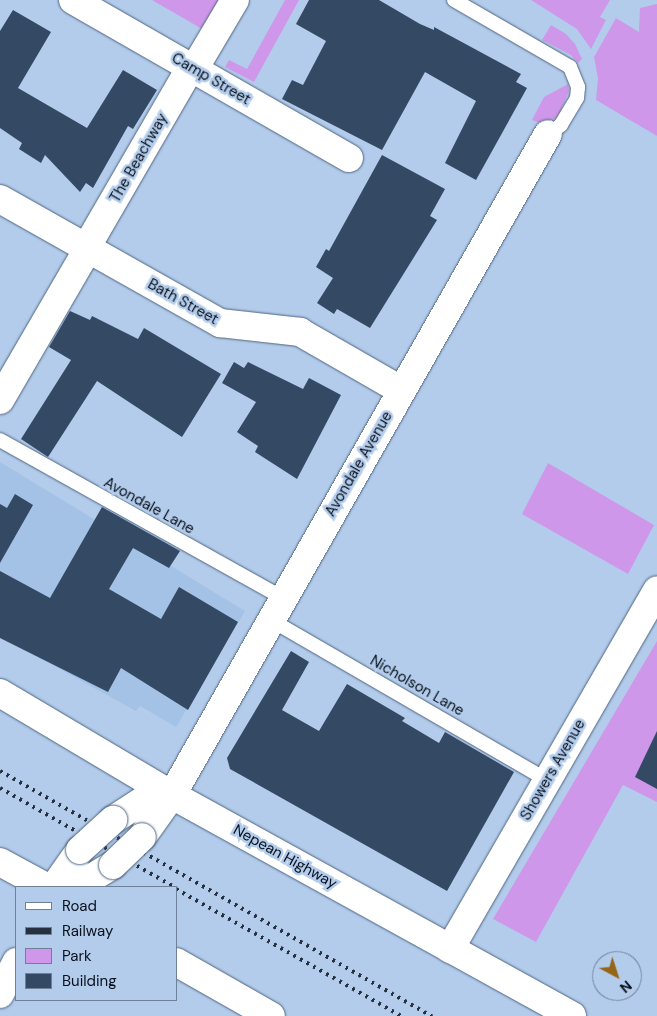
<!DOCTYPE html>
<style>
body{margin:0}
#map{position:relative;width:657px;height:1016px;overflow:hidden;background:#b3cceb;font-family:"DM Sans",sans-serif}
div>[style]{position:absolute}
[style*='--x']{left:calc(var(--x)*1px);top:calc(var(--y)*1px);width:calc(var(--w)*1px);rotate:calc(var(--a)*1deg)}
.built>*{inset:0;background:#a4c1e6}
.green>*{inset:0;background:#cf97e9}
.building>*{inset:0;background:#344964}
.roads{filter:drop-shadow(0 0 1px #4f6581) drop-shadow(0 0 1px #4f6581)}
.lane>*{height:14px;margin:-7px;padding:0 7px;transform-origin:7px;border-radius:7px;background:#fff}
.street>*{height:28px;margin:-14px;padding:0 14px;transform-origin:14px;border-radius:14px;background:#fff}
.secondary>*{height:28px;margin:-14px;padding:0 14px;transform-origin:14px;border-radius:14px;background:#fff}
.highway>*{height:28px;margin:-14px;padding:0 14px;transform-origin:14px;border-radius:14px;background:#fff}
.rail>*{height:4px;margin-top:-2px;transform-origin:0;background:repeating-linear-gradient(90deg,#26313f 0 2.5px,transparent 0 7.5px)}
.bridges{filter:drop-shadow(0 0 1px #4f6581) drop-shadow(0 0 1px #4f6581)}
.secondary-bridge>*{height:28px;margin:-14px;padding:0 14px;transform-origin:14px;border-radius:14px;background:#fff}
span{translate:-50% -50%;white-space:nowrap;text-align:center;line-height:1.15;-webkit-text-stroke:5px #b3cceb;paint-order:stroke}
.street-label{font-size:15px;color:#08101b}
.legend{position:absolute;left:15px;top:886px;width:162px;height:115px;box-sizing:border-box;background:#b3cceb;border:1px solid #6f8198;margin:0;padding:6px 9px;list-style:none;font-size:15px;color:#08101b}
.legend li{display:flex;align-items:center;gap:10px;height:25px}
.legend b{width:25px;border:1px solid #6f8198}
.north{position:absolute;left:592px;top:951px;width:50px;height:50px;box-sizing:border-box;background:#b3cceb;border:1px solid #6f8198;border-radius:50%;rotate:140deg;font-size:14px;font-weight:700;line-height:20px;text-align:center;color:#08101b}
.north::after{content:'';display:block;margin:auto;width:18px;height:22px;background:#956616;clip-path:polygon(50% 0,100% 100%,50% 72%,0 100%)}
</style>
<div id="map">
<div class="built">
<div style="clip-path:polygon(0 462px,245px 611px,176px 727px,140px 706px,136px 711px,0 636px)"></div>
</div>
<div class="green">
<div style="clip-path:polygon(152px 0,220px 0,202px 29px)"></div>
<div style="clip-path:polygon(285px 0,299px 0,254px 82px,225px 67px,229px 60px,247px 69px)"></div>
<div style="clip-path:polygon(531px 0,610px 0,600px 17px,606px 20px,591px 49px,577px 29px)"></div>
<div style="clip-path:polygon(657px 4px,657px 136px,596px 100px,598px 78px,594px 57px,616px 18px,639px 32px,640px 8px)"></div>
<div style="clip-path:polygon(551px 25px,566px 34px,575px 44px,582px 59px,578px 63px,571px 55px,542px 40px)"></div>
<div style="clip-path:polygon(568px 84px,569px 91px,558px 117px,543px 124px,532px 120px,544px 97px)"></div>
<div style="clip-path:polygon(548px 463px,654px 525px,628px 574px,522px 514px)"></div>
<div style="clip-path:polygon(657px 641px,657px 802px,623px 785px,536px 942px,493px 919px)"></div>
</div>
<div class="building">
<div style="clip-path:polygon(309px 0,379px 0,420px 24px,434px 30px,434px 27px,521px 74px,516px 82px,527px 88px,476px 180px,445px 163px,476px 101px,425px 72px,382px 150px,282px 99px,292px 80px,303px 85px,326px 41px,296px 24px)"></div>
<div style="clip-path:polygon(13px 10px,51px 32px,18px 88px,87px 128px,123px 70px,157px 90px,133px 129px,128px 126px,93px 188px,86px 183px,80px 192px,45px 155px,41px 163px,19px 149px,22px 143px,0 128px,0 31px)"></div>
<div style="clip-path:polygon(382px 155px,445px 189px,430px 216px,437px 220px,370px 328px,337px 309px,334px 314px,317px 303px,333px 278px,316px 267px,326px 249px,329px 251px)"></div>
<div style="clip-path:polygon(70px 311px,90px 320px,92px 316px,138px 339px,144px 328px,221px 374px,182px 437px,97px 381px,48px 457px,21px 439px,71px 360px,49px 347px)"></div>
<div style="clip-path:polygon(234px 362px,244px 368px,248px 362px,303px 389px,309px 378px,341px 395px,297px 479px,255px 452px,258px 446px,237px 432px,256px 402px,222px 383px)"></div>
<div style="clip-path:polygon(15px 494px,33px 505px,0 563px,0 504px,7px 508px)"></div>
<div style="clip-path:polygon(102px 507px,180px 551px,169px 568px,133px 548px,109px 589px,161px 619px,179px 587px,238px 622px,188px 710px,121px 668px,108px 692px,0 638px,0 571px,50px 598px)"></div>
<div style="clip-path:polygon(291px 651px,309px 662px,282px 710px,319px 731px,347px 684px,405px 718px,402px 721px,439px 743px,445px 732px,514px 772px,447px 891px,230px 769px,227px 758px)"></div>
<div style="clip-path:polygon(657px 731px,657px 789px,635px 777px)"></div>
</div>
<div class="roads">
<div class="lane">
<div style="--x:454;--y:0;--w:134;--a:30"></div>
<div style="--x:570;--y:67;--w:22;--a:68"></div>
<div style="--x:578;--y:87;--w:11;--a:95"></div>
<div style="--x:577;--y:98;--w:31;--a:121"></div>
<div style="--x:561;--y:125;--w:16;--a:145"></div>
<div style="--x:0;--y:440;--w:324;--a:29.2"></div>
<div style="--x:271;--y:620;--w:319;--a:30.1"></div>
</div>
<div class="street">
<div style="--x:73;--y:0;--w:318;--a:29.8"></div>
<div style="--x:194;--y:69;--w:80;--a:-59.3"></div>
<div style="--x:0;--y:199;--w:253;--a:29.4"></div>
<div style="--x:220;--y:323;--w:81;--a:6.4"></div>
<div style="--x:300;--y:332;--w:116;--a:29.9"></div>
<div style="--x:86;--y:248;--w:209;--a:-59.9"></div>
<div style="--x:0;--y:400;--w:175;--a:-59.8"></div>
<div style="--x:172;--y:795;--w:760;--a:-60.37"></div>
<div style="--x:450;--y:949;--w:414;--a:-60"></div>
</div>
<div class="secondary">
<div style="--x:113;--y:820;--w:38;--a:-33"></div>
<div style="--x:145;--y:799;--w:27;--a:-8"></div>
<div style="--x:142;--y:837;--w:52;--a:-54.5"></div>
<div style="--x:0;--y:862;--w:52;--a:28.5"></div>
<div style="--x:54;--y:887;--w:45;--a:-54.9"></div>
<div style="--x:65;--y:887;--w:24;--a:-17"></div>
<div style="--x:88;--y:880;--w:29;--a:-31"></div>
<div style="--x:176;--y:962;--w:109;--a:29.6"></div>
<div style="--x:0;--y:994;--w:36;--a:-63"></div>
</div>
<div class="highway">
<div style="--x:0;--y:693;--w:200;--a:30.7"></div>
<div style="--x:172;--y:795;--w:457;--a:28.9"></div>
</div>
</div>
<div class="rail">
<div style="--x:0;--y:771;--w:497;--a:29.6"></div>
<div style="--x:0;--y:788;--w:200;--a:29.6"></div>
<div style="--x:176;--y:889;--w:258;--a:29.4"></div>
</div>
<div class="bridges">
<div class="secondary-bridge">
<div style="--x:80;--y:850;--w:45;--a:-42.3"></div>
<div style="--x:113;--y:865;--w:40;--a:-44"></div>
</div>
</div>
<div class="street-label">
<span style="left:211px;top:79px;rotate:30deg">Camp Street</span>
<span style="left:139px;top:158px;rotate:-60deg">The Beachway</span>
<span style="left:183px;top:302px;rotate:29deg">Bath Street</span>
<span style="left:359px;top:464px;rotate:-60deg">Avondale Avenue</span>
<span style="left:149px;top:506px;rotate:29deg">Avondale Lane</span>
<span style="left:417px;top:686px;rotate:30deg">Nicholson Lane</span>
<span style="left:553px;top:770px;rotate:-60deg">Showers Avenue</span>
<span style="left:285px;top:857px;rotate:29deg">Nepean Highway</span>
</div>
<ul class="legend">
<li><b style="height:6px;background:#fff"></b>Road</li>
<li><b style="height:6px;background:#26313f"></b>Railway</li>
<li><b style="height:14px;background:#cf97e9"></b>Park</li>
<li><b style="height:14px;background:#344964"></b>Building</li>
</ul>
<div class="north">N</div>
</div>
